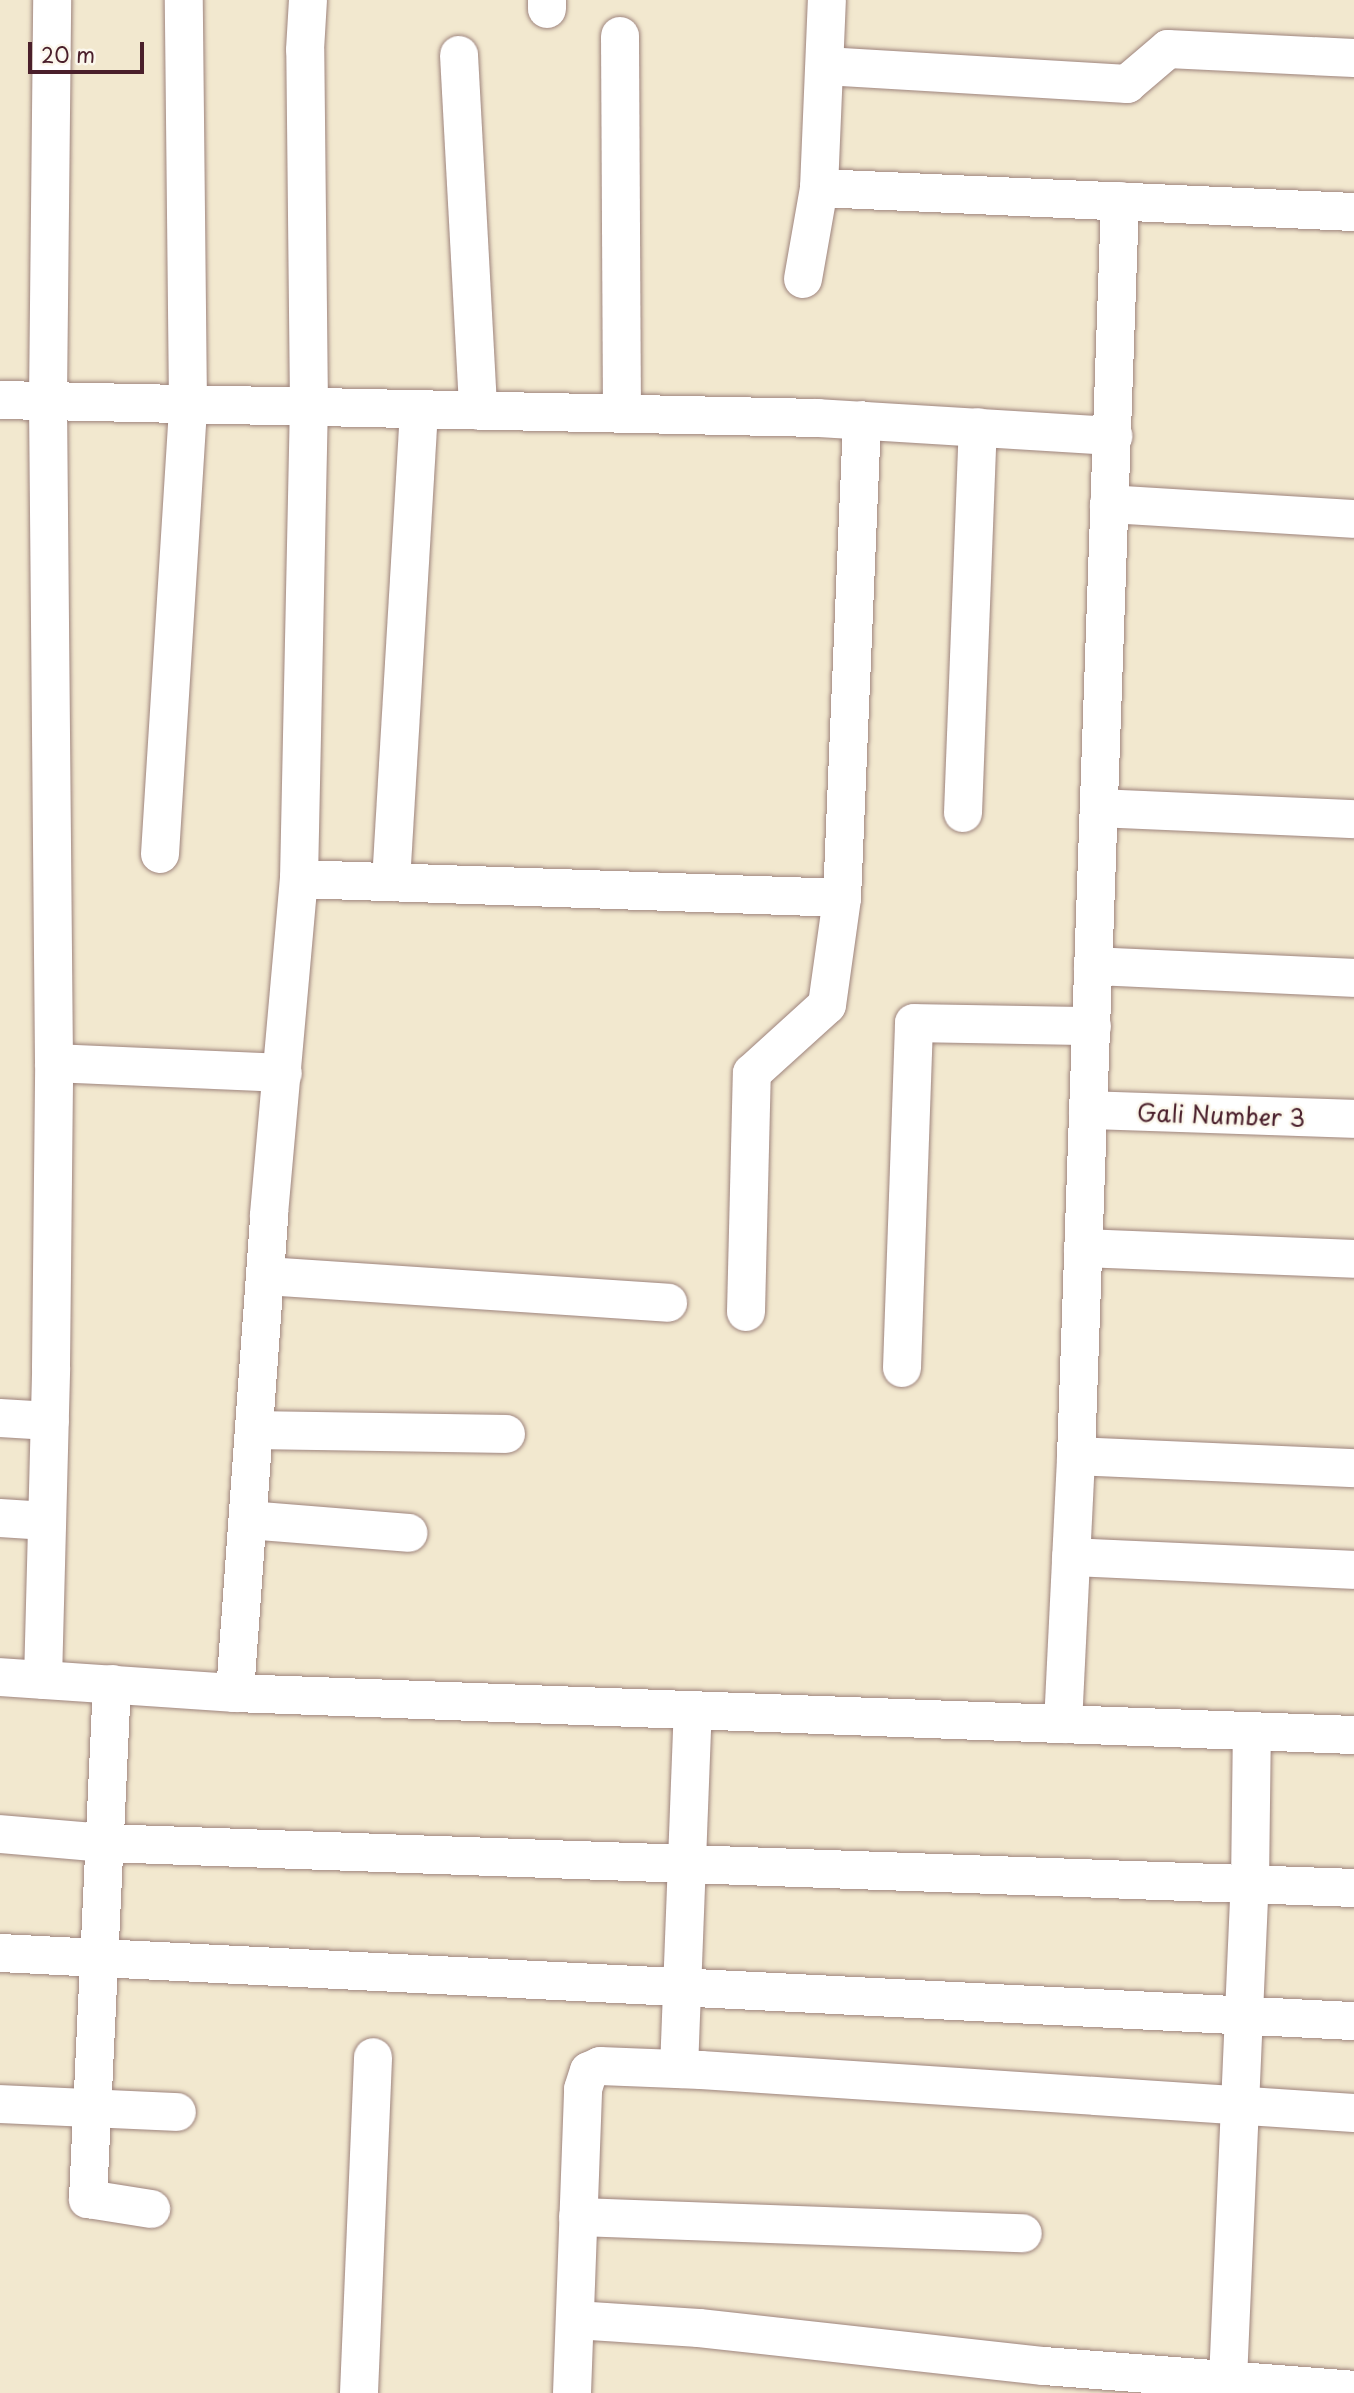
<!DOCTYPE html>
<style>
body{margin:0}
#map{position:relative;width:1354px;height:2393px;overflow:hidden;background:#f2e8cf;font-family:"Playpen Sans",sans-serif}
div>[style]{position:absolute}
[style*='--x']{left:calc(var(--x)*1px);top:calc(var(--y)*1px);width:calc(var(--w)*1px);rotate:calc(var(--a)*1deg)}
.roads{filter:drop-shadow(0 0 2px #9e847d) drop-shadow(0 0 2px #9e847d)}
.minor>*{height:38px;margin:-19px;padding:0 19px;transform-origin:19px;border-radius:19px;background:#fff}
span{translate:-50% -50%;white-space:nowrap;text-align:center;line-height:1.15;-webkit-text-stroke:5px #fbf7ec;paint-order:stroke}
.street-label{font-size:24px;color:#4a1f2b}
.scale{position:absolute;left:28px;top:42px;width:116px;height:32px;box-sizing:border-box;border:4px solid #4a1f2b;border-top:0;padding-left:9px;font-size:21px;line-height:24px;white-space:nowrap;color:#4a1f2b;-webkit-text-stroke:5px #fbf7ec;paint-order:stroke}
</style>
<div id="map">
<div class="roads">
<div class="minor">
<div style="--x:547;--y:9;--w:9;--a:-90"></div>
<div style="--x:620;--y:36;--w:377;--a:89.7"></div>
<div style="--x:459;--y:55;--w:356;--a:86.9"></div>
<div style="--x:825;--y:66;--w:303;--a:3.4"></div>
<div style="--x:1127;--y:84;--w:54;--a:-40.5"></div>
<div style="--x:1168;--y:49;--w:186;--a:2.8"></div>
<div style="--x:819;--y:188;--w:536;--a:2.57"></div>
<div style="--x:803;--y:279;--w:92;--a:-80"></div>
<div style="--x:819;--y:188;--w:188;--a:-87.6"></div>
<div style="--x:0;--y:400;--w:818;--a:1.26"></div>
<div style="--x:818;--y:418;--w:296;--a:3.5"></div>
<div style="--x:1109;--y:504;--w:245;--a:3.5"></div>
<div style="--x:1099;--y:808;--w:255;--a:2.5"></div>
<div style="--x:963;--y:813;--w:386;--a:-87.8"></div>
<div style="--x:160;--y:854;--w:450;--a:-86.4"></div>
<div style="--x:188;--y:405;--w:405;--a:-90.6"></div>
<div style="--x:299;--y:879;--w:543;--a:2"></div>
<div style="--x:391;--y:882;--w:473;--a:-86.6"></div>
<div style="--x:1093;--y:966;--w:261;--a:2.6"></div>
<div style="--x:54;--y:1063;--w:229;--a:2.5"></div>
<div style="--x:1088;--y:1110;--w:266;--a:1.9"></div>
<div style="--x:1083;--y:1248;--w:271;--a:2.3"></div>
<div style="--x:266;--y:1276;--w:403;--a:3.8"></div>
<div style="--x:746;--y:1312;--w:239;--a:-88.6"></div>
<div style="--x:752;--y:1073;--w:101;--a:-42.2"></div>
<div style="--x:827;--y:1005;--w:108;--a:-82"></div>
<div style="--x:842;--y:898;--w:478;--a:-87.6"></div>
<div style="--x:902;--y:1368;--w:345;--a:-88"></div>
<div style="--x:914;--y:1023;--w:178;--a:1"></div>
<div style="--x:0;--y:1418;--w:50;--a:3.4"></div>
<div style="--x:255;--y:1430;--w:251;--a:0.9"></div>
<div style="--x:1076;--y:1456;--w:278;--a:2.5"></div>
<div style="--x:0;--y:1518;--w:47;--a:3.7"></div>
<div style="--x:248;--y:1520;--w:161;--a:4.6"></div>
<div style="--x:1071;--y:1557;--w:283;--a:2.6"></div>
<div style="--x:0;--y:1677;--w:236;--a:3.9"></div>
<div style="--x:235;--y:1693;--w:1120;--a:2.15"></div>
<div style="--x:43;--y:1680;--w:312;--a:-88.5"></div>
<div style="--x:51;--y:1368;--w:305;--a:-89.4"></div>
<div style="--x:54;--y:1063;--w:663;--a:-90.52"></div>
<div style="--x:48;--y:400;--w:400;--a:-89.4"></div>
<div style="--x:112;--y:1684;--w:516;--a:92.67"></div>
<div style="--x:88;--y:2199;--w:64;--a:9"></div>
<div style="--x:235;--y:1693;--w:480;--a:-85.9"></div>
<div style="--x:269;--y:1214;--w:336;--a:-84.9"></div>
<div style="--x:299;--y:879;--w:472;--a:-88.8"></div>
<div style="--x:309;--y:407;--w:357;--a:-90.6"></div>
<div style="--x:305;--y:50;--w:50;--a:-86.6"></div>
<div style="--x:1063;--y:1724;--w:268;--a:-87.2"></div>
<div style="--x:1076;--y:1456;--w:1256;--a:-87.99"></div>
<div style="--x:0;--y:1834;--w:104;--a:4.9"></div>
<div style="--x:104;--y:1843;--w:1251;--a:2.06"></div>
<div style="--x:0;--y:1953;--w:1356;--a:2.88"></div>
<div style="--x:679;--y:2069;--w:359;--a:-87.8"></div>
<div style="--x:0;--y:2104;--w:177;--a:2.6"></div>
<div style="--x:578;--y:2217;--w:445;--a:2.1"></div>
<div style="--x:575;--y:2320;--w:124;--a:3.7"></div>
<div style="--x:699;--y:2328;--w:347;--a:6.3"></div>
<div style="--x:1044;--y:2366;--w:311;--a:4.4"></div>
<div style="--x:1228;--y:2380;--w:495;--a:-87.5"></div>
<div style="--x:1250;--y:1885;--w:154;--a:-89.3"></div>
<div style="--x:359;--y:2393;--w:336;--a:-87.6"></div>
<div style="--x:572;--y:2393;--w:304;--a:-87.9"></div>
<div style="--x:583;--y:2089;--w:19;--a:-72"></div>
<div style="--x:589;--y:2071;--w:12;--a:-24"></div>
<div style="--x:600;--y:2066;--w:101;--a:2.3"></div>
<div style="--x:701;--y:2070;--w:654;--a:3.77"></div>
</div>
</div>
<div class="street-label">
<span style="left:1221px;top:1115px;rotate:2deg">Gali Number 3</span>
</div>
<div class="scale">20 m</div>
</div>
